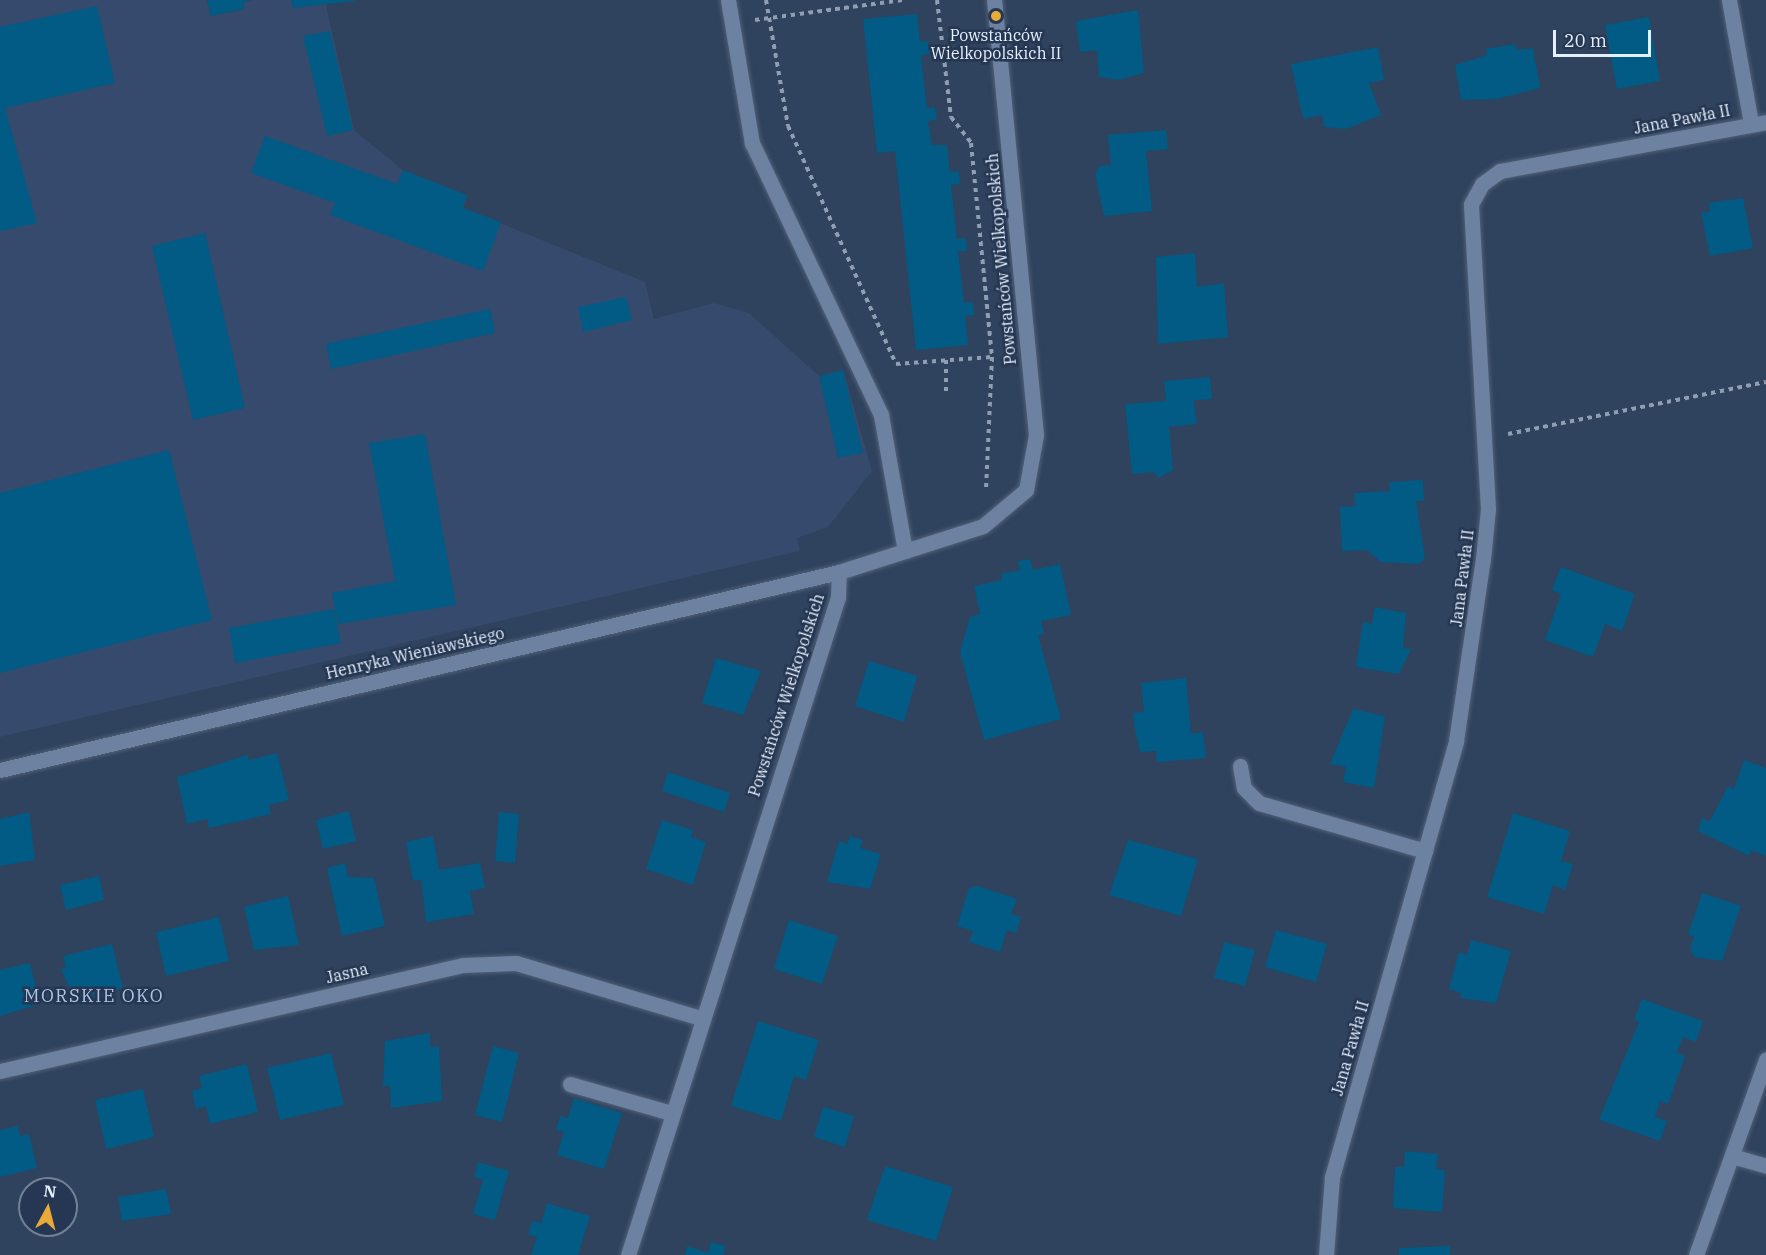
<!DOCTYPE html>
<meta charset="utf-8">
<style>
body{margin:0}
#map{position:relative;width:1766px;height:1255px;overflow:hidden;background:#2f425e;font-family:"IBM Plex Serif",serif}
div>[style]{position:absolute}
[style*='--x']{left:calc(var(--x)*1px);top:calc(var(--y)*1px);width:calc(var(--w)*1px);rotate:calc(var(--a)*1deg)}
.built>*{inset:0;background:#354a6c}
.building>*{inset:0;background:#015b84}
.path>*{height:4px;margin-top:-2px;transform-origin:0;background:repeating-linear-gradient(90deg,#909eb2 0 4.5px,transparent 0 9px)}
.roads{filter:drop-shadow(0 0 2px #516076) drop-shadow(0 0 2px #516076)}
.lane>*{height:15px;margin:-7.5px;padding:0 7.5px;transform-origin:7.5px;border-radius:7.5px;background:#6d82a1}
.street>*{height:15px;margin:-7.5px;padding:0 7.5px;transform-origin:7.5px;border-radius:7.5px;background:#6d82a1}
.dots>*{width:16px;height:16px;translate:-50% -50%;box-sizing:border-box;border:3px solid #253752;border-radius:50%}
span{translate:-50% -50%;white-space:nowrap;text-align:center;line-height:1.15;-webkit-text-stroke:5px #253752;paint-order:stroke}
.poi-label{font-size:16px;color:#e6f0fd}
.street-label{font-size:16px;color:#e6f0fd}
.neighbourhood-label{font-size:18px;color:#adc3e4;letter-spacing:1.5px}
.north{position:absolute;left:18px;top:1177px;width:60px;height:60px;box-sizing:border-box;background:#253752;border:2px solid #728196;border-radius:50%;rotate:7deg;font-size:16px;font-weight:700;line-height:24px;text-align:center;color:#e6f0fd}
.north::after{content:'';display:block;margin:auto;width:21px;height:27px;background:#e9aa38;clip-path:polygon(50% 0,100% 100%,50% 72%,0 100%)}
.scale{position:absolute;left:1553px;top:30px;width:98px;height:27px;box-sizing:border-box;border:3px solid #e6f0fd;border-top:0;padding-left:8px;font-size:18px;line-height:21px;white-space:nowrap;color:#e6f0fd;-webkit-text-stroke:4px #253752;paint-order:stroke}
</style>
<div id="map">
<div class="built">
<div style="clip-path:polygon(0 0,207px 0,211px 16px,244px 9px,243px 2px,254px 0,291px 0,293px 8px,325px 1px,354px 130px,403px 170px,467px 195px,463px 208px,645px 282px,654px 319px,714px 303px,749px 313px,819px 376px,843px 370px,872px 471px,828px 527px,797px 538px,800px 551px,0 737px)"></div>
</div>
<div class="building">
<div style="clip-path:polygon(207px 0,249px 0,250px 1px,243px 2px,244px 9px,211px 16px)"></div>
<div style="clip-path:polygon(291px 0,355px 0,355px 1px,293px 8px)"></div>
<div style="clip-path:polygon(97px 6px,115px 83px,5px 108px,37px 223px,0 231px,0 27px)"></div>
<div style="clip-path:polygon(1138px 10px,1144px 73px,1118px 80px,1099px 77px,1097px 50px,1080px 52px,1076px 21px)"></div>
<div style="clip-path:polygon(917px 14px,920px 42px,928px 41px,930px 54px,921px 55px,927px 108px,935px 107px,937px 120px,928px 121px,932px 145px,947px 145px,950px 172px,959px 171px,960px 184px,951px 185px,957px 239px,966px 238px,967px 251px,958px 251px,964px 303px,973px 302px,974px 315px,965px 316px,968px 345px,916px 350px,895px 151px,877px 153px,863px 19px)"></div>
<div style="clip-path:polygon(1649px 17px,1660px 81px,1617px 89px,1605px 25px)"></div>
<div style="clip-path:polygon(330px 31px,353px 130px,327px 136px,303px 36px)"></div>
<div style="clip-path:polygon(1515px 44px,1517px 50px,1533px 48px,1540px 88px,1497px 99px,1461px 100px,1455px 65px,1487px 55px,1486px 49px)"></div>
<div style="clip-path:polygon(1378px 47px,1384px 80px,1369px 83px,1381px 115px,1346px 129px,1324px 127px,1322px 115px,1303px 119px,1291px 64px)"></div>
<div style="clip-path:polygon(1166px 130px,1168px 149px,1146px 151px,1152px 211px,1104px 216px,1095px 174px,1100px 166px,1111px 165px,1108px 135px)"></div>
<div style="clip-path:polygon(265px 136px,397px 184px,403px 170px,467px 195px,463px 208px,501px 222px,483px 271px,330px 215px,335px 203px,251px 173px)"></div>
<div style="clip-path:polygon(1743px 198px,1753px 248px,1710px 256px,1701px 213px,1710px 211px,1709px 203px)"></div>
<div style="clip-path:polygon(205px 233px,245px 408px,193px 420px,152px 246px)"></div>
<div style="clip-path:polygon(1195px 253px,1197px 287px,1224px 283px,1228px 337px,1158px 344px,1156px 257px)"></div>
<div style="clip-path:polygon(626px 297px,632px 320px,583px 332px,578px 307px)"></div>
<div style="clip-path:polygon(490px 309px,495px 333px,331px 369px,326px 344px)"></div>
<div style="clip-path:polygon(843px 370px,863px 453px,838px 458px,819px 376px)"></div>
<div style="clip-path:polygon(1210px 377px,1212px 399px,1194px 400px,1197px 424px,1169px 427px,1173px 470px,1158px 478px,1154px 472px,1132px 474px,1125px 404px,1166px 401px,1164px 381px)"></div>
<div style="clip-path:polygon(425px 434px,456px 605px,338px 624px,332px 593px,395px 581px,369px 443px)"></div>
<div style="clip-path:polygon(169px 450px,212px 620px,0 673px,0 493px)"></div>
<div style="clip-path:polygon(1423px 480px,1424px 501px,1416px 501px,1425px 558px,1419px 564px,1381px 562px,1367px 550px,1342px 551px,1340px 507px,1355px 506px,1354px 493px,1390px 491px,1389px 482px)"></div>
<div style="clip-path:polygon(1030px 559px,1033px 570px,1060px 564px,1071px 615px,1041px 621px,1044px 634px,1038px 635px,1061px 719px,984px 740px,960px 652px,970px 617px,980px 614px,974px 586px,1002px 580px,1001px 574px,1020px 570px,1018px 561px)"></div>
<div style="clip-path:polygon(1561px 567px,1635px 594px,1622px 631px,1605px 624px,1593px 657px,1545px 640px,1561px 594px,1552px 590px)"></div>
<div style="clip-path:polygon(1375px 607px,1406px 613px,1403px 648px,1411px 649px,1399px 674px,1356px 667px,1363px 622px,1372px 624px)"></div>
<div style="clip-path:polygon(334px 609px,341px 643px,235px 663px,229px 628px)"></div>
<div style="clip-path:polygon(716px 658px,761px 671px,743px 715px,702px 703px)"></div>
<div style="clip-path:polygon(869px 661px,917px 676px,904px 722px,855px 706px)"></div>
<div style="clip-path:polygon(1186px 678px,1191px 734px,1203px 732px,1206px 758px,1157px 762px,1156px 751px,1140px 752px,1135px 730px,1133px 713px,1144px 712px,1141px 683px)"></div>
<div style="clip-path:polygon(1353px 709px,1385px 716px,1374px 788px,1343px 782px,1346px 767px,1330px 764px)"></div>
<div style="clip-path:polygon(277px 753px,289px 800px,269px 805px,271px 814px,209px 828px,207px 819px,187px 824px,177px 777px,247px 755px,249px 760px)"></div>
<div style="clip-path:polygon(1744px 760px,1766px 768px,1766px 856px,1751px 850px,1749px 856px,1698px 831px,1702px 818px,1710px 821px,1728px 786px,1734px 789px)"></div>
<div style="clip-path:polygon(668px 772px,730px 793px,724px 812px,662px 791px)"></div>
<div style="clip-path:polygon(349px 811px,356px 841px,323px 849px,316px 820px)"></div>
<div style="clip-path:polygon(29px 812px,35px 860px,0 866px,0 819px)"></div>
<div style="clip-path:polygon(499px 812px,519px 814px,515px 863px,495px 861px)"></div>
<div style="clip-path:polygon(1513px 813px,1570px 831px,1561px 861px,1573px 864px,1565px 890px,1553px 885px,1544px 914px,1487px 897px)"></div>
<div style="clip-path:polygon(662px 820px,693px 830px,691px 837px,706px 842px,693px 885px,646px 869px)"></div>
<div style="clip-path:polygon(433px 836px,439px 870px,480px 863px,485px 888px,470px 891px,474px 914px,426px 922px,421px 880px,413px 881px,406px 842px)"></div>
<div style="clip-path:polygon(850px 836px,863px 840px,860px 848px,881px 854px,870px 889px,827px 882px,839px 841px,847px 844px)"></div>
<div style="clip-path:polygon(1128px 840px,1198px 859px,1181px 916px,1109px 895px)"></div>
<div style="clip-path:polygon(345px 863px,348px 877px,374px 878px,385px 926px,342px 936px,327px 868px)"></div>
<div style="clip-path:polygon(99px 876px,104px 900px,66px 910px,60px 885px)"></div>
<div style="clip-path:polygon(978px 886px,1017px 899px,1011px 914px,1021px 917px,1016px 933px,1007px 930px,1000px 952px,969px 942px,973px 931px,957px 926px,969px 888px)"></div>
<div style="clip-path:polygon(1702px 893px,1741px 906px,1722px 961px,1694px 957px,1690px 949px,1694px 937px,1688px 934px)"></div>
<div style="clip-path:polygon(288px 896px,299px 945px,254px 950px,244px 907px)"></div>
<div style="clip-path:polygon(219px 917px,229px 961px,166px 976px,156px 932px)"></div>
<div style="clip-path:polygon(789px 920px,838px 936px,822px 984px,774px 969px)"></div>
<div style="clip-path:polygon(1276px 930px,1327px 944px,1316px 982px,1265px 967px)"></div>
<div style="clip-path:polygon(1471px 940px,1511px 951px,1496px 1003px,1460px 998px,1461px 993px,1449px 989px,1459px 952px,1467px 955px)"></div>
<div style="clip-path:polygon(1224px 942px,1255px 950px,1245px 986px,1214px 978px)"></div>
<div style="clip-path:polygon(112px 944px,123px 988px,74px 999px,61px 969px,66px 968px,63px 956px)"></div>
<div style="clip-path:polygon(30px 963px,40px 1004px,0 1016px,0 970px)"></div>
<div style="clip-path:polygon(1642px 999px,1703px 1021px,1696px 1042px,1683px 1037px,1677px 1053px,1685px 1056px,1668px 1104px,1660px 1101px,1655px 1117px,1667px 1121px,1660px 1141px,1599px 1120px,1639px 1022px,1634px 1020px)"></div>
<div style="clip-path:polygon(758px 1021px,819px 1040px,806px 1080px,794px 1076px,781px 1121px,731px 1106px)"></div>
<div style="clip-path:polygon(430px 1033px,430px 1047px,439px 1046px,442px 1101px,391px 1108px,390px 1086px,383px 1086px,385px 1041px)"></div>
<div style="clip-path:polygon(493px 1046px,519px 1053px,502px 1122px,475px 1115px)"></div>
<div style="clip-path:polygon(331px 1053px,344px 1105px,280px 1120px,267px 1068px)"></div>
<div style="clip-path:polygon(247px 1064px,258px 1112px,210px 1124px,206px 1106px,196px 1109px,192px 1091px,202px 1088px,199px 1076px)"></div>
<div style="clip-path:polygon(143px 1089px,154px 1137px,106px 1149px,95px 1100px)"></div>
<div style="clip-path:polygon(574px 1098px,622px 1113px,604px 1169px,557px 1155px,564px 1132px,556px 1130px,560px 1116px,568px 1118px)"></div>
<div style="clip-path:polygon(823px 1107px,854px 1116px,845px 1147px,814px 1137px)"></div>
<div style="clip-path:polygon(18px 1126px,20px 1136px,29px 1134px,37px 1168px,0 1177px,0 1130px)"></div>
<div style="clip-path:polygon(1405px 1151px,1438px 1154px,1436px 1169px,1445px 1170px,1442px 1212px,1393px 1208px,1395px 1167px,1404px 1167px)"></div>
<div style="clip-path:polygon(478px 1162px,509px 1171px,495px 1220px,473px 1214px,483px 1180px,474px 1177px)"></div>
<div style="clip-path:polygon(885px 1166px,953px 1187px,936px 1241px,867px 1220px)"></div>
<div style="clip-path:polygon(166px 1189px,171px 1214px,122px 1221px,118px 1197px)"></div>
<div style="clip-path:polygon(547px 1203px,590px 1216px,578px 1255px,531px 1255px,537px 1237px,528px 1234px,532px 1221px,541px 1223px)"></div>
<div style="clip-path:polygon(711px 1242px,726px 1246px,723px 1255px,685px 1255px,687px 1246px,708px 1253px)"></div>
<div style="clip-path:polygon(1450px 1246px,1450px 1255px,1399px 1255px,1399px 1248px)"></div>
</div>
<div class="path">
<div style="--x:766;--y:0;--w:128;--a:80.1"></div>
<div style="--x:788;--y:126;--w:261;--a:65.6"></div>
<div style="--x:896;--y:364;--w:96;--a:-4.2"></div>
<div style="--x:937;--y:0;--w:118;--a:83.2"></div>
<div style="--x:951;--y:117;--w:33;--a:52"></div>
<div style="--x:971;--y:143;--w:215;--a:84.4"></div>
<div style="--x:992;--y:357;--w:133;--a:92.6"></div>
<div style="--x:755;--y:20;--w:149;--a:-7.7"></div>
<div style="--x:946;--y:360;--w:33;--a:90"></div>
<div style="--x:1508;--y:434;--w:263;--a:-11.4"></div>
</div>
<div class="roads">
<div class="lane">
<div style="--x:728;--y:0;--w:145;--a:80.5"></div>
<div style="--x:752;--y:143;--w:301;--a:64.6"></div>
<div style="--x:881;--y:415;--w:138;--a:80"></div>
<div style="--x:1240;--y:766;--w:22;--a:80"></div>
<div style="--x:1244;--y:788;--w:21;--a:45"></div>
<div style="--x:1259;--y:803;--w:173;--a:16.1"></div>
<div style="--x:570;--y:1084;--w:105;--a:16"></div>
</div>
<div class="street">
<div style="--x:1729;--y:0;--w:126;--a:79.9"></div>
<div style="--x:0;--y:770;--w:862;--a:-13.28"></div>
<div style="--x:0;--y:1071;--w:475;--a:-12.9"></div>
<div style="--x:463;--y:965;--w:53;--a:-2.2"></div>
<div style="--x:516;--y:963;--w:192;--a:16.6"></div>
<div style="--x:1732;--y:1156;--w:35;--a:16"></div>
<div style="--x:628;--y:1255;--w:691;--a:-72.3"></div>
<div style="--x:838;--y:597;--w:25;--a:-88"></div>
<div style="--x:839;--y:572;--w:151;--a:-17.7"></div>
<div style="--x:983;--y:526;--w:56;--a:-39.9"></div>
<div style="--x:1026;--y:490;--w:56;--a:-79.7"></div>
<div style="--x:1036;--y:435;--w:437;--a:-95.5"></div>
<div style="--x:1326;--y:1255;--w:78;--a:-85.6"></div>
<div style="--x:1332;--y:1177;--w:453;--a:-74.1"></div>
<div style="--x:1456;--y:741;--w:184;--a:-81.6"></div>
<div style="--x:1483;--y:559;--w:50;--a:-84.3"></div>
<div style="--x:1488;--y:509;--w:305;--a:-93.2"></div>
<div style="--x:1471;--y:204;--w:23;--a:-61"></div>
<div style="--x:1482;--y:184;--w:22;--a:-36"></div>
<div style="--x:1500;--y:171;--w:270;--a:-10.4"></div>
<div style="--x:1696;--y:1255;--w:208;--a:-70.3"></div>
</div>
</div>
<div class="dots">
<div style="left:996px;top:16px;background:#e9aa38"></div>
</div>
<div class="poi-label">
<span style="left:996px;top:44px">Powstańców<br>Wielkopolskich II</span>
</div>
<div class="street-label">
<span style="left:1682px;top:119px;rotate:-11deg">Jana Pawła II</span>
<span style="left:1001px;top:259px;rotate:-95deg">Powstańców Wielkopolskich</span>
<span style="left:1462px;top:578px;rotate:-83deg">Jana Pawła II</span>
<span style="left:415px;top:653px;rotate:-13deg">Henryka Wieniawskiego</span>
<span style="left:786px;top:695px;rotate:-72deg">Powstańców Wielkopolskich</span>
<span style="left:347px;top:973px;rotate:-13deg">Jasna</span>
<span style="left:1350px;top:1048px;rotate:-74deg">Jana Pawła II</span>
</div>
<div class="neighbourhood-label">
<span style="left:94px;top:996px">MORSKIE OKO</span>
</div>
<div class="north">N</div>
<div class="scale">20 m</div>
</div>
